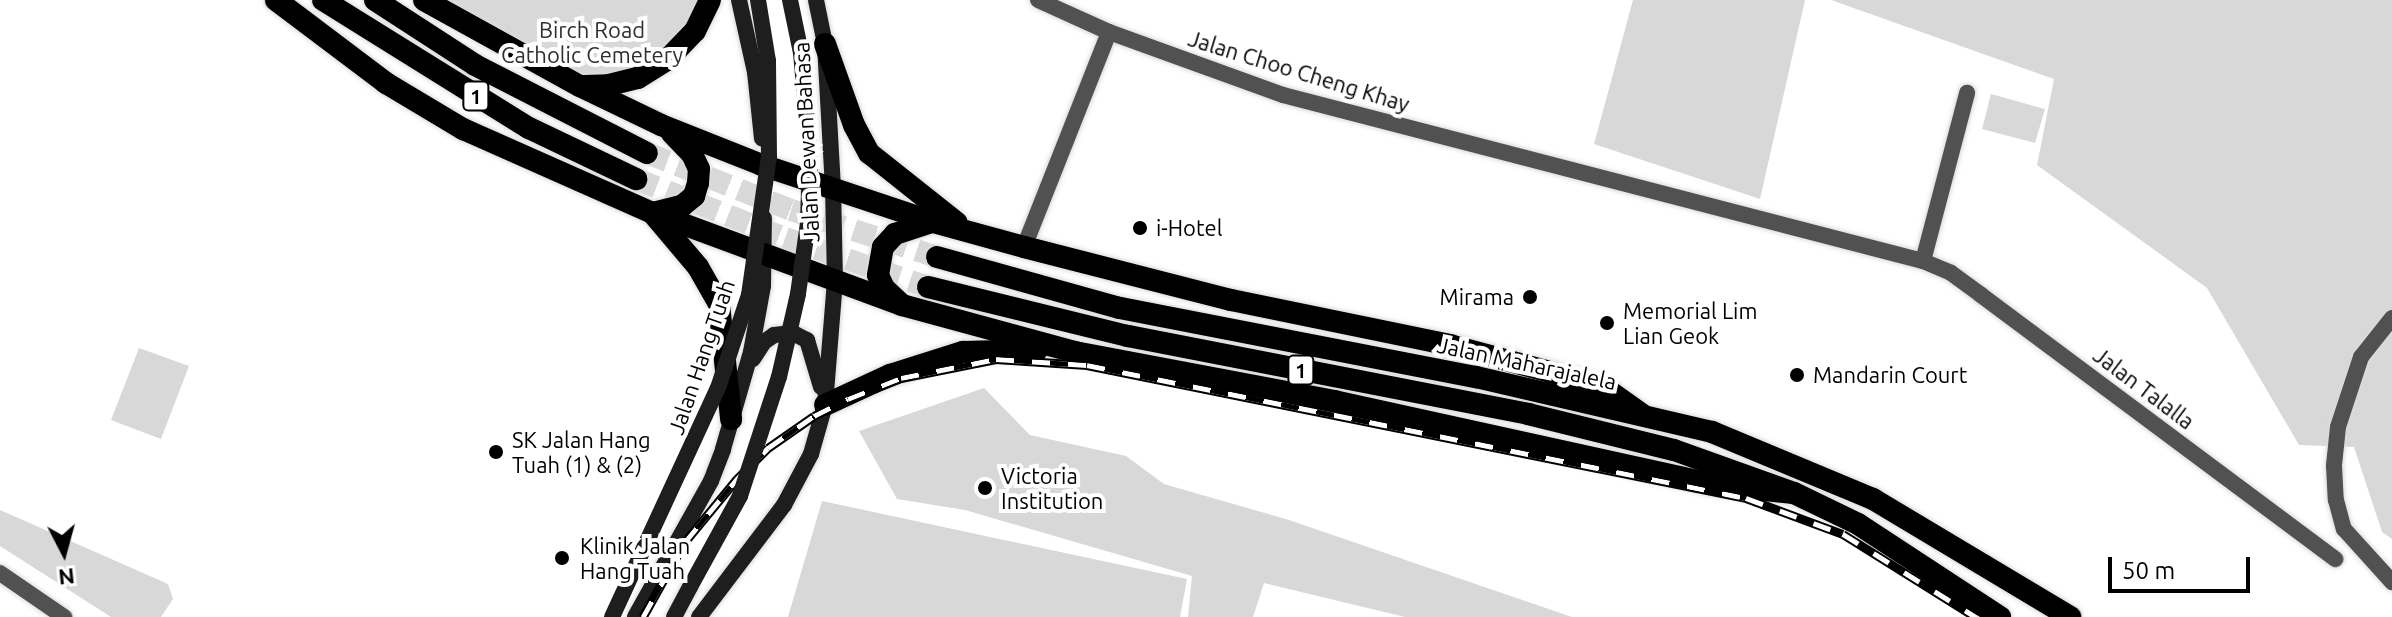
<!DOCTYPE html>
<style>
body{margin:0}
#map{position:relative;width:2392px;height:617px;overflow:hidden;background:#fff;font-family:Ubuntu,sans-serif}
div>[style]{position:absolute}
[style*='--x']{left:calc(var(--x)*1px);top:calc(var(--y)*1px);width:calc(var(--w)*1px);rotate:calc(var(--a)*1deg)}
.green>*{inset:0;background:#d8d8d8}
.trunk-tunnel>*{height:22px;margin-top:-11px;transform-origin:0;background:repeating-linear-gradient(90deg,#d9d9d9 0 22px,transparent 0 33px)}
.roads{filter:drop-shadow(0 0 2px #dbdbdb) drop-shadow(0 0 2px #dbdbdb)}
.minor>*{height:16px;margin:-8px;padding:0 8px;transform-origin:8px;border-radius:8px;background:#515151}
.secondary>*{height:16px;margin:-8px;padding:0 8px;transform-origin:8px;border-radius:8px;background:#1e1e1e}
.trunk>*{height:22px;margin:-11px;padding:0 11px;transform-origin:11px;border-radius:11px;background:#000}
.rail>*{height:9px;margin-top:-4.5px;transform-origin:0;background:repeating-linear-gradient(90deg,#fff 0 18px,#000 0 36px);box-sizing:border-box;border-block:2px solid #000}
.secondary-bridge>*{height:16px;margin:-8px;padding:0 8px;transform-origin:8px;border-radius:8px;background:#1e1e1e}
.dots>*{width:22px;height:22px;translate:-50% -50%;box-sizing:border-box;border:4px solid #fff;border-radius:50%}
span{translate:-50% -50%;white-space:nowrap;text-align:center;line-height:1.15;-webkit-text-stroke:8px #fff;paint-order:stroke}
.shield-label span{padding:2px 6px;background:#fff;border:2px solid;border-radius:6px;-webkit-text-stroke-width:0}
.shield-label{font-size:20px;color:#000;font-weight:700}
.park-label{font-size:22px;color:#2f2f2f}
.street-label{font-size:22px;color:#000}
.poi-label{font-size:22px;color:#000}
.left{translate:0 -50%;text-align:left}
.right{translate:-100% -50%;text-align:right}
.north{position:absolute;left:24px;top:513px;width:80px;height:80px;-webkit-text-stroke:6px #fff;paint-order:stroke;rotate:174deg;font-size:22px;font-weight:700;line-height:32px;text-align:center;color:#000}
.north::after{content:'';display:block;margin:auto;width:28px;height:36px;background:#000;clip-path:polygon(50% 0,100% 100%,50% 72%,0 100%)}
.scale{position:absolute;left:2108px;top:557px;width:142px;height:36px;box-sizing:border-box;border:4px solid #000;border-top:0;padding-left:10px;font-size:24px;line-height:28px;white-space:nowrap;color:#000;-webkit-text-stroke:6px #fff;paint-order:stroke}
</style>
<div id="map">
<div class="green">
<div style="clip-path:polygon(436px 0,704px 0,684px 43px,624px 81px,580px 86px)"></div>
<div style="clip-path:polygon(1633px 0,1805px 0,1760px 199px,1594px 144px)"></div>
<div style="clip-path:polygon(1831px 0,2392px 0,2392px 539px,2382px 532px,2354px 447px,2299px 445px,2207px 288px,2037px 165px,2054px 79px)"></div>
<div style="clip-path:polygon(1991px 94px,2045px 109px,2035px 143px,1982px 129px)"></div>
<div style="clip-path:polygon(139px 348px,189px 366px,161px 439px,111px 420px)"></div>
<div style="clip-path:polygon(984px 388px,1030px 435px,1126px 456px,1164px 484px,1289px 520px,1572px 617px,1405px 617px,1264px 583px,1253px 617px,1188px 617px,1192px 576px,965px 510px,897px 499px,859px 431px)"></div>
<div style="clip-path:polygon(822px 501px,1187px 579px,1180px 617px,788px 617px)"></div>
<div style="clip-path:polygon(0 510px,168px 584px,173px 599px,161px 617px,111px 617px,0 546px)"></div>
</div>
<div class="trunk-tunnel">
<div style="--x:647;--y:153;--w:155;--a:21.6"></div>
<div style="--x:791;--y:210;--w:153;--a:17.8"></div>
<div style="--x:636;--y:179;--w:160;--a:21.6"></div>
<div style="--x:785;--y:238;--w:151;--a:18.9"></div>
</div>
<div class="roads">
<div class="minor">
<div style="--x:1038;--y:0;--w:78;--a:24.3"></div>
<div style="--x:1109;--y:32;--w:185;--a:19.9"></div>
<div style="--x:1283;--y:95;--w:661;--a:14.54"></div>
<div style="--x:1923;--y:261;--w:174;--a:-75.3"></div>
<div style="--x:1024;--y:247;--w:231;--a:-68.4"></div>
<div style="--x:1923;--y:261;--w:30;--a:23"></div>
<div style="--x:1951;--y:273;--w:37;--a:36"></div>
<div style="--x:1981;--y:295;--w:442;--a:36.7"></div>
<div style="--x:2392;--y:318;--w:50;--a:128.5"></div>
<div style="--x:2361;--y:357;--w:74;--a:108.2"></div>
<div style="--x:2338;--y:427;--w:39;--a:96"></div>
<div style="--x:2334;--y:466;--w:34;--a:87"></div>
<div style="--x:2336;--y:500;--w:30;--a:75"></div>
<div style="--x:2344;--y:529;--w:72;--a:47.8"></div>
<div style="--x:0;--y:573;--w:78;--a:34.5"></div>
</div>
<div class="secondary">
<div style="--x:739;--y:0;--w:74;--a:77.5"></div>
<div style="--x:755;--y:72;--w:67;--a:84"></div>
<div style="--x:753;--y:359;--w:20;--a:-57"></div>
<div style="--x:764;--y:342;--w:12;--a:-35"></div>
<div style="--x:774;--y:335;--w:19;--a:-6"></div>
<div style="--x:793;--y:333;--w:16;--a:27"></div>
<div style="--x:807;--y:340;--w:49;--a:73.4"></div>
<div style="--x:635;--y:617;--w:156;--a:-60.8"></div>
<div style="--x:711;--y:481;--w:34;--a:-69"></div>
<div style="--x:723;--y:449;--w:101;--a:-73.9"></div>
<div style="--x:751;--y:352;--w:67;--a:-79.7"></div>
<div style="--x:763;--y:286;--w:68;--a:-89.2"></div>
<div style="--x:674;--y:617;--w:34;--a:-62"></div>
<div style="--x:699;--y:617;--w:141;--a:-52.8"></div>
<div style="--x:784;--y:505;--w:58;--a:-62.1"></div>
<div style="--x:811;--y:454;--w:51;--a:-74.1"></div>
<div style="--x:825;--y:405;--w:123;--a:-85.4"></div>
<div style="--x:835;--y:282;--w:94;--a:-91.2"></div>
<div style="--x:833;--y:188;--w:144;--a:-93.2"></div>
<div style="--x:825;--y:44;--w:45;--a:-101.6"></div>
</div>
<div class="trunk">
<div style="--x:276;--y:0;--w:138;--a:37"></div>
<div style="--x:386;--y:83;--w:90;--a:30.9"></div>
<div style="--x:463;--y:129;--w:208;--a:23.9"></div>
<div style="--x:653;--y:213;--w:265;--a:20.3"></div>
<div style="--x:902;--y:305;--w:179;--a:15.2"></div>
<div style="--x:1075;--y:352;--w:264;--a:10.7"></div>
<div style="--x:1334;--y:401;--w:390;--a:12.4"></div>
<div style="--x:1715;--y:485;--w:79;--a:5.8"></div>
<div style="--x:323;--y:0;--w:243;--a:31.9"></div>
<div style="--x:529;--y:128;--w:119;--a:25.5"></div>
<div style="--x:375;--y:0;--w:119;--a:33"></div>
<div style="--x:475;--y:65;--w:193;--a:27.1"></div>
<div style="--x:424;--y:0;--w:178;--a:28.9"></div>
<div style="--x:580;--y:86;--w:90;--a:25.7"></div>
<div style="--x:661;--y:125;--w:109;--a:21.6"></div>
<div style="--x:762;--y:165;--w:180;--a:18.4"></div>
<div style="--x:933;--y:222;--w:94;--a:15.4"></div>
<div style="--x:1024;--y:247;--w:214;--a:14.4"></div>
<div style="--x:1231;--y:300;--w:224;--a:11.6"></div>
<div style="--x:1450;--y:345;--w:157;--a:15.1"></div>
<div style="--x:1602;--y:386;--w:50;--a:35.3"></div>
<div style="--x:825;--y:44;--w:86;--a:70.3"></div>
<div style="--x:854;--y:125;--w:32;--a:62"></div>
<div style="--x:869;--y:153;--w:112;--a:38.5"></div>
<div style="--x:585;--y:86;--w:24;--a:-2"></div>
<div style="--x:609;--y:85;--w:30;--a:-14"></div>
<div style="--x:638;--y:78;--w:34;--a:-32"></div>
<div style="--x:667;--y:60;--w:40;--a:-46"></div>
<div style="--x:695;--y:31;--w:34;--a:-64"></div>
<div style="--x:653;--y:213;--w:30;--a:-14"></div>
<div style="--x:682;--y:206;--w:16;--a:-40"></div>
<div style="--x:694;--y:196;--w:14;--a:-73"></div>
<div style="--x:698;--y:183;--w:14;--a:-86"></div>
<div style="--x:699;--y:169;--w:17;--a:-115"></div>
<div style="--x:692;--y:154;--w:29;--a:-134"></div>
<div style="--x:654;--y:215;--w:68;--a:49.8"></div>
<div style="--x:698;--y:267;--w:43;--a:60.4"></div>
<div style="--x:719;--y:304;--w:116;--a:84"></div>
<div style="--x:937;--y:257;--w:190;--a:15.6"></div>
<div style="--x:1120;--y:308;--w:363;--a:11"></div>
<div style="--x:1476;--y:377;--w:242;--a:13.1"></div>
<div style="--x:1712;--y:432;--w:174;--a:22.6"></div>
<div style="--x:1873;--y:499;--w:230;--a:30.9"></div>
<div style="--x:928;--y:287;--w:206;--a:13.8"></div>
<div style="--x:1128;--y:336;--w:408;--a:11"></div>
<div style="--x:1528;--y:414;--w:150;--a:13.9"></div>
<div style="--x:1674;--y:450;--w:127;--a:19.7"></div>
<div style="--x:1794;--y:493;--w:71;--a:25.8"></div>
<div style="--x:1858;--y:524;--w:170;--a:33.2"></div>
<div style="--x:901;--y:304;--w:23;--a:-137"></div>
<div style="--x:884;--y:288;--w:14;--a:-115"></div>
<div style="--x:878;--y:275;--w:28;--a:-80"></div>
<div style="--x:883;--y:247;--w:18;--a:-47"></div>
<div style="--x:895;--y:234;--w:40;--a:-18"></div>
<div style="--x:825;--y:405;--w:72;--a:-24.8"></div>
<div style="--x:890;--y:375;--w:77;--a:-17.5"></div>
<div style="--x:963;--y:352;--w:74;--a:-1.5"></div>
</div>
</div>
<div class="rail">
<div style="--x:643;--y:617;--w:86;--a:-60.8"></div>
<div style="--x:685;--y:542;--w:82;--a:-50.5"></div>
<div style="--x:737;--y:479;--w:44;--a:-45"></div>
<div style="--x:768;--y:448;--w:56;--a:-34.8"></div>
<div style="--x:814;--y:416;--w:38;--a:-27"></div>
<div style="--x:848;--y:399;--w:57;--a:-21.6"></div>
<div style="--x:901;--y:378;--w:97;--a:-11.3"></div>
<div style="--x:996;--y:359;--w:91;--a:3.8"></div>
<div style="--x:1087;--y:365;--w:672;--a:11.41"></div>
<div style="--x:1746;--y:498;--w:103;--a:20.4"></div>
<div style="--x:1843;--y:534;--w:157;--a:32"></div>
</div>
<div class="secondary-bridge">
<div style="--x:690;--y:587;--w:104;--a:-61.2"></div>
<div style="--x:740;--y:496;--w:125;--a:-71.9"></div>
<div style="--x:779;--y:377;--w:85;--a:-77.1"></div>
<div style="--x:798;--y:294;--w:72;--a:-82"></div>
<div style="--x:808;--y:223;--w:69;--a:-88.3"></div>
<div style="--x:810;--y:154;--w:101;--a:-95.1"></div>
<div style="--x:801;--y:53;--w:54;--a:-101.7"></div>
<div style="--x:612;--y:617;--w:252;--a:-65.2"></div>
<div style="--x:718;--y:388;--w:98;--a:-71.6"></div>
<div style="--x:749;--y:295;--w:139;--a:-81.8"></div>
<div style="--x:769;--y:157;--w:96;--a:-90.6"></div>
<div style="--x:768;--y:61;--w:62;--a:-99.3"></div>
</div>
<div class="dots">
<div style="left:1140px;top:228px;background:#000"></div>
<div style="left:1530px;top:297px;background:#000"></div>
<div style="left:1607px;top:323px;background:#000"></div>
<div style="left:1797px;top:375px;background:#000"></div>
<div style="left:496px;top:452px;background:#000"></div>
<div style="left:985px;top:488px;background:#000"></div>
<div style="left:562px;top:558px;background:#000"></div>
</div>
<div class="shield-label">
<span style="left:476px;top:96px">1</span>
<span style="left:1301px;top:370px">1</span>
</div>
<div class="park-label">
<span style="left:592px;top:42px">Birch Road<br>Catholic Cemetery</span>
</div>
<div class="street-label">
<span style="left:1299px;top:71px;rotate:17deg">Jalan Choo Cheng Khay</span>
<span style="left:806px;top:142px;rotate:-93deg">Jalan Dewan Bahasa</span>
<span style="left:701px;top:357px;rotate:-71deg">Jalan Hang Tuah</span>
<span style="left:1527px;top:363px;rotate:12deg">Jalan Maharajalela</span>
<span style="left:2144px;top:388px;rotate:37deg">Jalan Talalla</span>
</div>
<div class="poi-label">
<span class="left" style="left:1156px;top:228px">i-Hotel</span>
<span class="right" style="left:1514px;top:297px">Mirama</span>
<span class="left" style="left:1623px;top:323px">Memorial Lim<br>Lian Geok</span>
<span class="left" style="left:1813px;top:375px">Mandarin Court</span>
<span class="left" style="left:512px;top:452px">SK Jalan Hang<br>Tuah (1) &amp; (2)</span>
<span class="left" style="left:1001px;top:488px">Victoria<br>Institution</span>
<span class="left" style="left:580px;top:558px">Klinik Jalan<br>Hang Tuah</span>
</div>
<div class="north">N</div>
<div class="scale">50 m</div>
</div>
